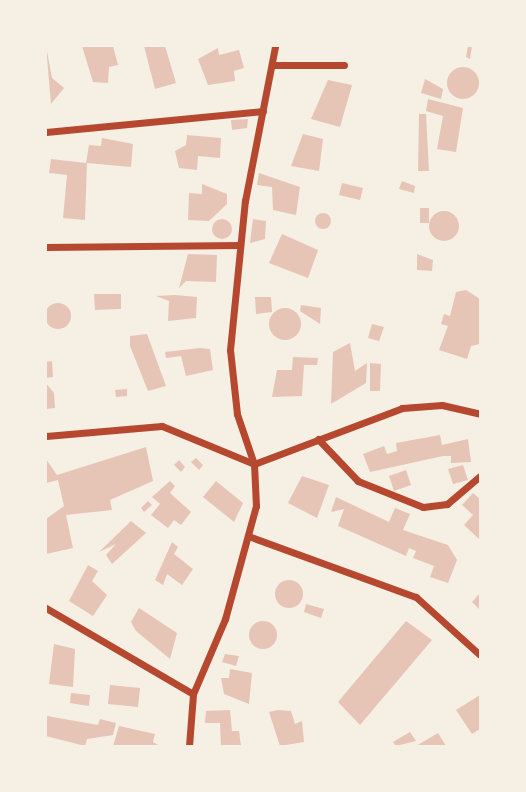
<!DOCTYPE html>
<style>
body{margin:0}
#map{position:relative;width:526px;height:792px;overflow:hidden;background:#f6efe4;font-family:Rubik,sans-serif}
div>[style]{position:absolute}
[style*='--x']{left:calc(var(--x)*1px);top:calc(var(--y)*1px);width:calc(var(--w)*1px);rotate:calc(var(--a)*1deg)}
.building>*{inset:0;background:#e6c5b7}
.round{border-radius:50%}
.minor>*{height:7px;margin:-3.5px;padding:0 3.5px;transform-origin:3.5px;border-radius:3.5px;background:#b5482f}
span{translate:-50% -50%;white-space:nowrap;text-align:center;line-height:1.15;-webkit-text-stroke:5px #f6efe4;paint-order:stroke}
.frame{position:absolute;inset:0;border:47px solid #f6efe4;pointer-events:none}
</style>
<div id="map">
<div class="building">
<div style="clip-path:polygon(46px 46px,52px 78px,64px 88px,51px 104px)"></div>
<div style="clip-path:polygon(82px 46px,113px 46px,118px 65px,109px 67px,108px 83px,93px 82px)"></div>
<div style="clip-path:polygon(144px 46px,165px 46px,176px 83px,155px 89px)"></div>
<div style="clip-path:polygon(468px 46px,472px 46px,470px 59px,466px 57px)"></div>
<div style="clip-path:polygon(218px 48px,219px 55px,239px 50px,244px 68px,234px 71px,235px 81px,208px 85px,198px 59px)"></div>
<div class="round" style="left:447px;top:67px;width:32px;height:32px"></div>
<div style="clip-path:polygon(425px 79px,443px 89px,441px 99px,421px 93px)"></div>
<div style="clip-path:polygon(328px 80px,352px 85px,340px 127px,311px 119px)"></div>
<div style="clip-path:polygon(428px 99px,463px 108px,456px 152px,437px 149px,443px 116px,426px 111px)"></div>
<div style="clip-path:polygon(419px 114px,426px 114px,429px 171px,418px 171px)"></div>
<div style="clip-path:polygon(248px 119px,247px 128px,232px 130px,231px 120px)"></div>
<div style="clip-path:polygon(303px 134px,323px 139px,319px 171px,291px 166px)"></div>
<div style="clip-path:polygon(187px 135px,221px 138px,220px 158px,198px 156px,197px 170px,179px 168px,175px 151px,186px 145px)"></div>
<div style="clip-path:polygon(102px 138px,133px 144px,131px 167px,87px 163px,85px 220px,63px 218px,67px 175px,49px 173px,51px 159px,86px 163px,89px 145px,101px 146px)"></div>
<div style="clip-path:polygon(259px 173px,300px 187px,296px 215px,273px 210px,272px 187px,257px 185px)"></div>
<div style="clip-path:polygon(402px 181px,415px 186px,414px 193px,399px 189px)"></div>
<div style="clip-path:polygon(342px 183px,363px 188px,360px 200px,339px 195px)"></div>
<div style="clip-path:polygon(202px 184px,227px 194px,227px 204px,209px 221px,188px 220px,189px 193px,202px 194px)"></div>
<div style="clip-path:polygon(420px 208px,429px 208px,429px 223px,420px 223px)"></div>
<div class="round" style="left:429px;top:211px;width:30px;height:30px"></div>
<div class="round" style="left:315px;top:213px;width:16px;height:16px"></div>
<div style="clip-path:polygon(253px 219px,266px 221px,265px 239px,250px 243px)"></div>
<div class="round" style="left:212px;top:219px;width:20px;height:20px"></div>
<div style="clip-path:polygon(282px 234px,318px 250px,308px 278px,269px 263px)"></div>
<div style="clip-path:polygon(188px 254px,217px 255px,216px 282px,186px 281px,179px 288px)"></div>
<div style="clip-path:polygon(417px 254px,433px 260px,432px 271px,417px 270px)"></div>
<div style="clip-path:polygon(466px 290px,480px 299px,480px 344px,471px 346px,467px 359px,439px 350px,448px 326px,441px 324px,444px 314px,450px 316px,456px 292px)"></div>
<div style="clip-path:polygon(94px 294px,121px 294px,121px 309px,95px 310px)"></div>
<div style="clip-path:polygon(175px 295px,197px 297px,196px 318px,168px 321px,169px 301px,156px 296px)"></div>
<div style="clip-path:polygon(255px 297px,271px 297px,272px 312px,256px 314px)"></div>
<div class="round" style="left:45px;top:303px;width:26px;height:26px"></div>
<div style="clip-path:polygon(301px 305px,321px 308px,320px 324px,300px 311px)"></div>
<div class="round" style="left:269px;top:308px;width:32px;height:32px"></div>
<div style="clip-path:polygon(372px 324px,384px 327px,379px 341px,368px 338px)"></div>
<div style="clip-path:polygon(147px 334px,166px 386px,148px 391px,130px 346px,130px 336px)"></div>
<div style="clip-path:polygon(350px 343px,355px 371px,367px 363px,366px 383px,331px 404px,333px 352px)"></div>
<div style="clip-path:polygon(200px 348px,210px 349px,213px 370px,186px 376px,181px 356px,166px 358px,165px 352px)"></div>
<div style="clip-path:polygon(293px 357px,318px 358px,317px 365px,304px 365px,302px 396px,272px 397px,277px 370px,292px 370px)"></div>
<div style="clip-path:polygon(52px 361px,53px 377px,46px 378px,46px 362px)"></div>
<div style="clip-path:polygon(370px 363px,381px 364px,380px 391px,370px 391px)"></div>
<div style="clip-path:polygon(46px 383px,54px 393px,55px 408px,46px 409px)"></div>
<div style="clip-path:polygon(127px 389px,127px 396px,116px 397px,115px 390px)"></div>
<div style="clip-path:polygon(440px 435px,442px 445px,468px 439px,471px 462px,451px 463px,451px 456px,443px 456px,370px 472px,363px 454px,384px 446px,387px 454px,397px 451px,396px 443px)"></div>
<div style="clip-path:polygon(146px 447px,153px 481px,110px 500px,112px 510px,66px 515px,73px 548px,46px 554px,46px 519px,64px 506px,58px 480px,46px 483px,46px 459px,57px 475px)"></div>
<div style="clip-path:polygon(196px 458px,203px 465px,199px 470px,191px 462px)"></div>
<div style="clip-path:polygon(179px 460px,185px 467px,181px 472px,174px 465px)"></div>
<div style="clip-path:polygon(463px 465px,468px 480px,453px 484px,448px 469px)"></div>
<div style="clip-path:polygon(406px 470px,411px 485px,394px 491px,389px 476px)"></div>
<div style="clip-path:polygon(302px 476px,329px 485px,317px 518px,288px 503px)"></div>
<div style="clip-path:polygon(170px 481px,175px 486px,170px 493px,191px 512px,181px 525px,174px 520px,168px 528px,151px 515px,160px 504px,152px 497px)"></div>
<div style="clip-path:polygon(216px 481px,243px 503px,234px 522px,203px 497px)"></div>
<div style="clip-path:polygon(473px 493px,480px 499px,480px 540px,464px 525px,473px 515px,462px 505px)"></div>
<div style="clip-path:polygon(336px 497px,389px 522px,395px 508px,410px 514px,403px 530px,448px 545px,457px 560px,448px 583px,430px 577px,434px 566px,413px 558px,416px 551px,409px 548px,406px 556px,338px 526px,344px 509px,331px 512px)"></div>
<div style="clip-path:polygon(148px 501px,152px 505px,144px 512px,141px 508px)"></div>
<div style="clip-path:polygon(131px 521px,146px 533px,112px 564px,106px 555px,116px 544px,99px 552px)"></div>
<div style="clip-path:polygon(172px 542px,178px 547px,174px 554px,193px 569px,182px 585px,167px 574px,163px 585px,155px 580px)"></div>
<div style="clip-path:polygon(88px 565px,98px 571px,92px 581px,107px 595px,93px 616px,69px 601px)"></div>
<div class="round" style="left:275px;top:580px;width:28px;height:28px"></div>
<div style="clip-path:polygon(480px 593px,480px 610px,472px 602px)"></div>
<div style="clip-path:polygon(306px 604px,324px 609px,321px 618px,304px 612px)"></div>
<div style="clip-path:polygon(139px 608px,177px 633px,170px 659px,136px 631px,131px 622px)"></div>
<div style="clip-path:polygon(406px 621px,432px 640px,360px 725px,338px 702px)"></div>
<div class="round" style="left:249px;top:621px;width:28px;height:28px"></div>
<div style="clip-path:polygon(54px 644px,75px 649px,73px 687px,49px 684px)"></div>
<div style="clip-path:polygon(225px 654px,239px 656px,236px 666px,222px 662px)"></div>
<div style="clip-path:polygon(230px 669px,252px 673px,249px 704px,224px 694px,221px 678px,229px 678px)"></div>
<div style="clip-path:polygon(110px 685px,140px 688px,138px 707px,108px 704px)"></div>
<div style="clip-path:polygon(71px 693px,90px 695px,89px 706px,70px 703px)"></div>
<div style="clip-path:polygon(480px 695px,480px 729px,472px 734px,456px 710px)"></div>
<div style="clip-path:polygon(230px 710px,232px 731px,239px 731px,241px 746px,221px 746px,220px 723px,205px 723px,206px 711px)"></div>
<div style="clip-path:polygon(278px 710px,291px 711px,295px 724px,302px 721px,304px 742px,280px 746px,269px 712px)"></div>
<div style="clip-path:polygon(47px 716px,98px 725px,100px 719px,116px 723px,113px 735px,87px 739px,85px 746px,46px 736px)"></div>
<div style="clip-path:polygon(119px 726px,155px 734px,153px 742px,160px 746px,113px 746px)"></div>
<div style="clip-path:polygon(410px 732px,416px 741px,396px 746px,393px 742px)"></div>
<div style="clip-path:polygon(438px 733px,446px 746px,416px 746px)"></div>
</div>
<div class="minor">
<div style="--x:272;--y:65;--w:72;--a:0"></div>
<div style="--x:46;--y:132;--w:218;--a:-5.5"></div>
<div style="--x:46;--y:247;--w:194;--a:-0.6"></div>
<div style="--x:46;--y:436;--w:116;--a:-4.9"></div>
<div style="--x:162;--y:426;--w:100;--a:22.4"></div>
<div style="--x:254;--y:464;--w:158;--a:-20.7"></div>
<div style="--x:402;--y:408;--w:40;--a:-4.3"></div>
<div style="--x:442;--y:405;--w:39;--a:13"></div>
<div style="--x:318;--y:439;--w:58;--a:46.4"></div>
<div style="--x:358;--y:481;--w:70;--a:21.8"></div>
<div style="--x:423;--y:507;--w:24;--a:-7"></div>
<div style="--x:447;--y:504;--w:43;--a:-40.3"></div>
<div style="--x:251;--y:537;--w:176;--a:20"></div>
<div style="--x:416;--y:597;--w:86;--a:42.2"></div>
<div style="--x:46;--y:608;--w:170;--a:30.3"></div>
<div style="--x:189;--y:746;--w:52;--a:-85.6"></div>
<div style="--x:193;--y:694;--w:82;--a:-66.9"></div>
<div style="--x:225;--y:619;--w:117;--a:-74.7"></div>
<div style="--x:256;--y:506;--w:42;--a:-92.7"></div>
<div style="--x:254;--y:464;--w:53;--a:-108.8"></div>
<div style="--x:237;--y:414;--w:64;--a:-96.2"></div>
<div style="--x:230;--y:350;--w:150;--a:-84.3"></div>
<div style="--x:245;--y:201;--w:158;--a:-79"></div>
</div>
<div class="frame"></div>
</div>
